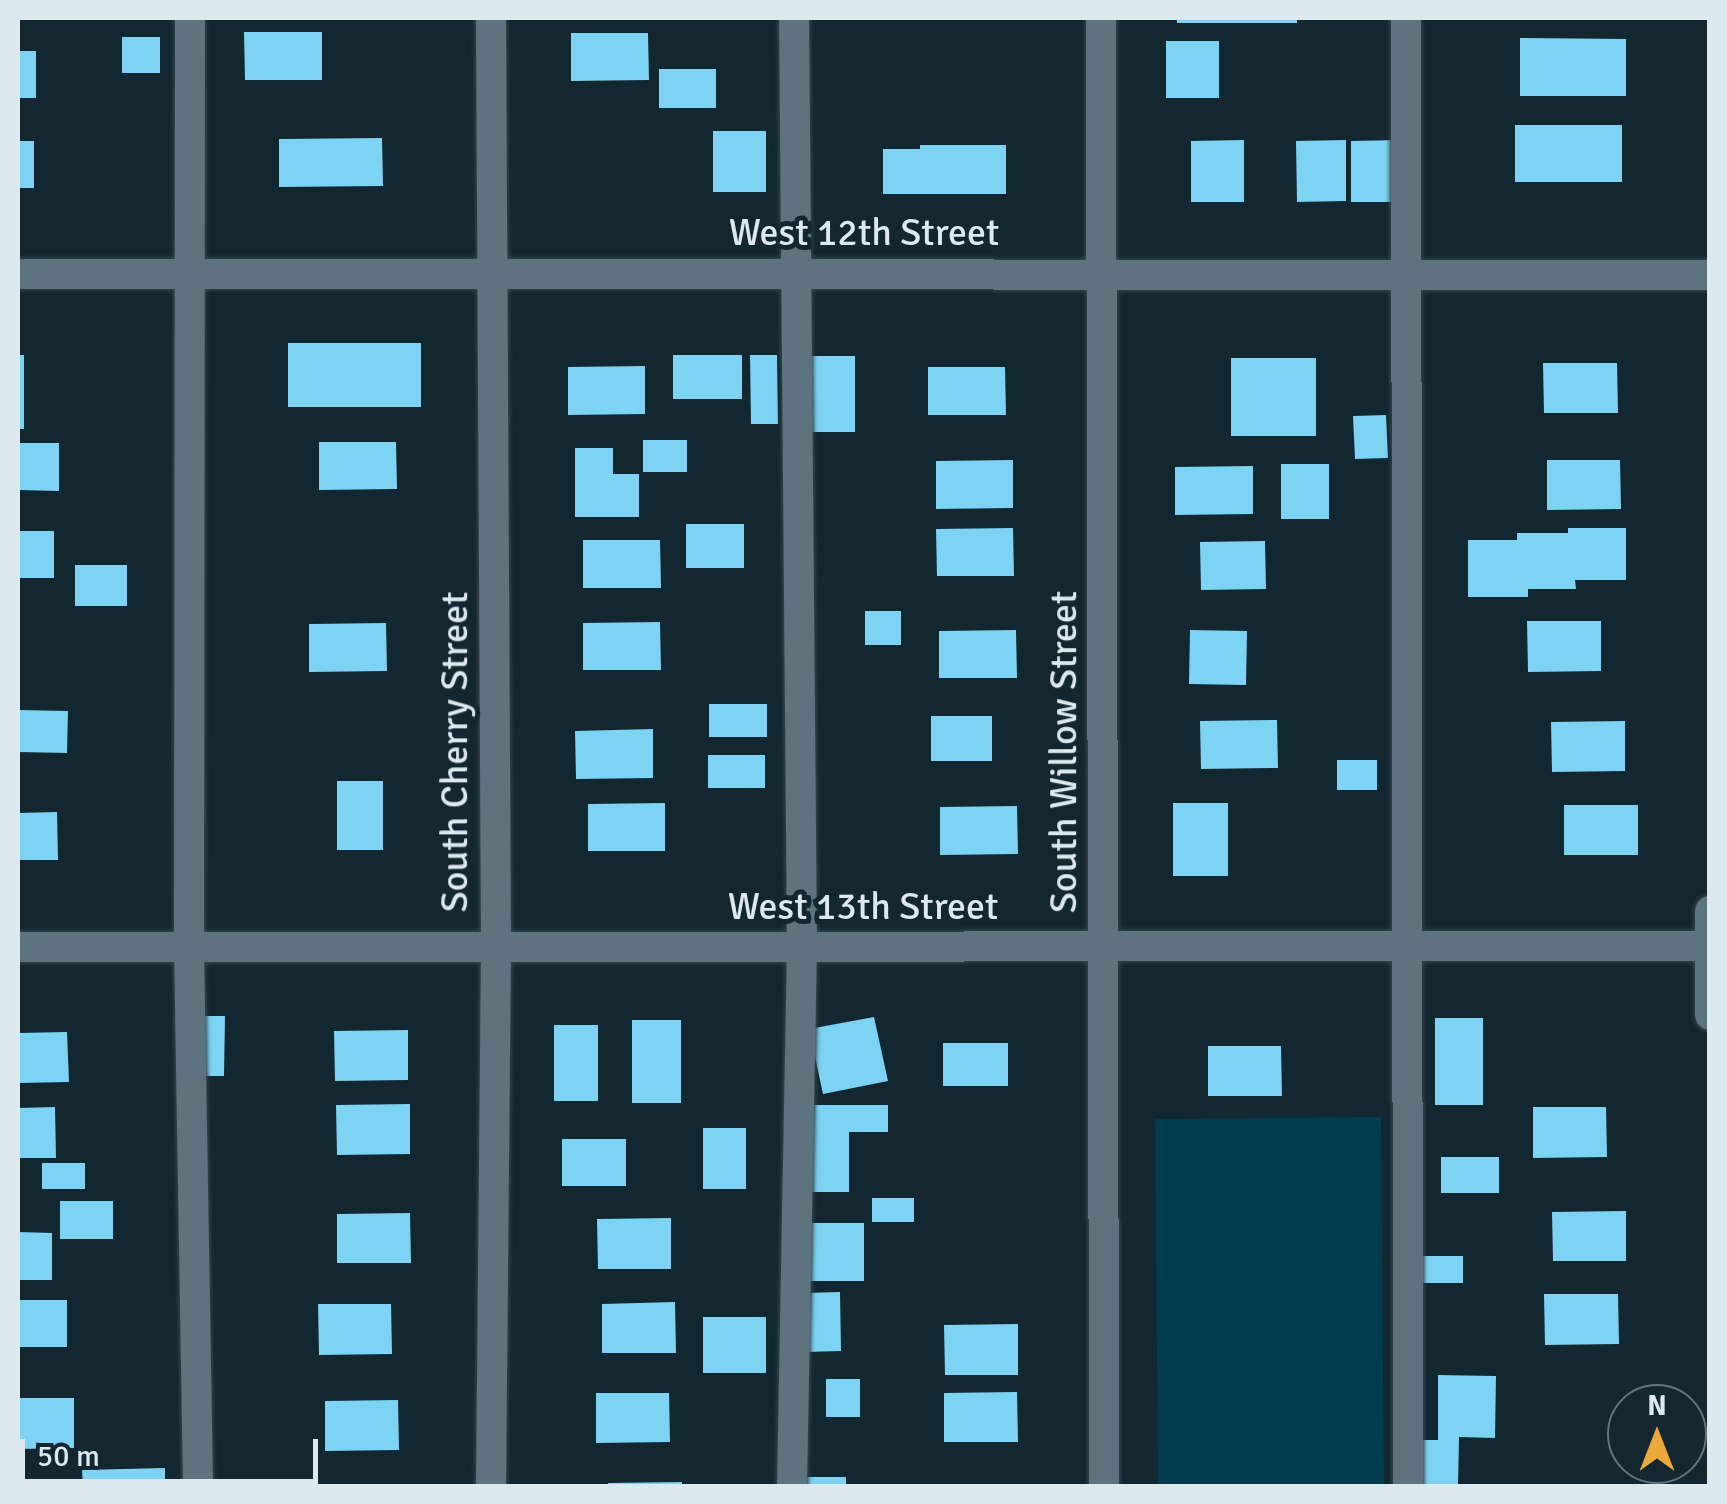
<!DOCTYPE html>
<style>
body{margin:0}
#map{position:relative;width:1727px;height:1504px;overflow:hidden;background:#12272f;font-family:Signika,sans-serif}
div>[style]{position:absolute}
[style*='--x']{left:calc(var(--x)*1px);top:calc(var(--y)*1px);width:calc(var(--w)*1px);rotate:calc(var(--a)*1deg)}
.green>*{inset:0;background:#003c4e}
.building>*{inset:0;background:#7cd3f4}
.roads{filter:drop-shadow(0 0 2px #35444b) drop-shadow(0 0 2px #35444b)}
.minor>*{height:30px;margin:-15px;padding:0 15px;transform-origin:15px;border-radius:15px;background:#5d747e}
span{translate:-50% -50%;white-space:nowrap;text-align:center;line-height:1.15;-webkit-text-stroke:10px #12272f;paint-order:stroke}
.street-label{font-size:38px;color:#dce9ee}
.frame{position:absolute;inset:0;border:20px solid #dce9ee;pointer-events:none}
.north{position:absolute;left:1607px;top:1384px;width:100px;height:100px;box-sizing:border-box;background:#12272f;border:2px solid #63757b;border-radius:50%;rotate:0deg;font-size:28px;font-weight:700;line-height:40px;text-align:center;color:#dce9ee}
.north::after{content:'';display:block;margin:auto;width:35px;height:45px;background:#eda83b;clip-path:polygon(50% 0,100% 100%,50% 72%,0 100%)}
.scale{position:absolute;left:20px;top:1439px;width:298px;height:45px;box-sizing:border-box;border:5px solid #dce9ee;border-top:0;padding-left:12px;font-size:30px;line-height:35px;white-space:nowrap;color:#dce9ee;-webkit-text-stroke:8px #12272f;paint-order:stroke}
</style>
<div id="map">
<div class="green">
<div style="clip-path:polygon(1381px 1117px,1384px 1486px,1158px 1486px,1155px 1119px)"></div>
</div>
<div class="building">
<div style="clip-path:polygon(1177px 18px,1297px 18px,1297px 23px,1177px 23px)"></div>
<div style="clip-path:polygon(244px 32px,322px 32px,322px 80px,245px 80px)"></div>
<div style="clip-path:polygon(571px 33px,648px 33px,649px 80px,571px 81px)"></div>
<div style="clip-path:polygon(122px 37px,160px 37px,160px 73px,122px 73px)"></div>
<div style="clip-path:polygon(1520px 38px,1626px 39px,1626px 96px,1520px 96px)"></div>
<div style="clip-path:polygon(1166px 41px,1219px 41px,1219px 98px,1166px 98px)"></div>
<div style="clip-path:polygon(18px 51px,36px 51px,36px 98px,18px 98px)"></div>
<div style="clip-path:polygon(659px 69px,716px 69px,716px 108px,659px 108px)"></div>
<div style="clip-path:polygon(1515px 125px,1622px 125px,1622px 182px,1515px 182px)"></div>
<div style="clip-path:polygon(713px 131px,766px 131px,766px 192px,713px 192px)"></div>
<div style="clip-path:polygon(382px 138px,383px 186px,279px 187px,279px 139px)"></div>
<div style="clip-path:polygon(1244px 140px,1244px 202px,1191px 202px,1191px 141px)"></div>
<div style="clip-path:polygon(1346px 140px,1346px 201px,1297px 202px,1296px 141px)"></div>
<div style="clip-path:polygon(1400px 140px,1400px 202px,1351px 202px,1351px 141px)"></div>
<div style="clip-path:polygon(18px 141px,34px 141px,34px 188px,18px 188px)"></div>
<div style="clip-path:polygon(920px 145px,1006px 145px,1006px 194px,883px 194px,883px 149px,920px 149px)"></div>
<div style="clip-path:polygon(288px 343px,421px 343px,421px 407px,288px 407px)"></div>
<div style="clip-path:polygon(18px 355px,24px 355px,24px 429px,18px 429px)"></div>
<div style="clip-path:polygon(673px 355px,742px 355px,742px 399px,673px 399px)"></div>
<div style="clip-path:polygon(750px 355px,777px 355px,778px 424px,751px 424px)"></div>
<div style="clip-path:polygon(799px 356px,855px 356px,855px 432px,799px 432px)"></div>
<div style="clip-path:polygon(1231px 358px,1316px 358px,1316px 436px,1231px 436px)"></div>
<div style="clip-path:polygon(1543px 363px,1617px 363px,1618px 413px,1544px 413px)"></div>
<div style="clip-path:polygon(645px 366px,645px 414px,568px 415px,568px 367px)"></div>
<div style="clip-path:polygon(928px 367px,1005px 367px,1006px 415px,928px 415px)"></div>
<div style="clip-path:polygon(1386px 415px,1388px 458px,1355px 459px,1353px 416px)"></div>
<div style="clip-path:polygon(643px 440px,687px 440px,687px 472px,643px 472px)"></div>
<div style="clip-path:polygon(319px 442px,396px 442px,397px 489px,319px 490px)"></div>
<div style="clip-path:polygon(18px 443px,59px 443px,59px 491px,18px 490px)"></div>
<div style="clip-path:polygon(575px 448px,613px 448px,613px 474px,639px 474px,639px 517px,575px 517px)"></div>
<div style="clip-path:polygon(1013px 460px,1013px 508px,936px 509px,936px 461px)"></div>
<div style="clip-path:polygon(1547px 460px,1620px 460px,1621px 509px,1547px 510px)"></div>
<div style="clip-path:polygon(1281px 464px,1329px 464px,1329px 519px,1281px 519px)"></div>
<div style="clip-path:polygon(1253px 466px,1253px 514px,1175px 515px,1175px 467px)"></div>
<div style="clip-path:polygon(686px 524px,744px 524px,744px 568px,686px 568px)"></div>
<div style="clip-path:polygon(1013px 528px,1014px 576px,937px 576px,936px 529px)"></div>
<div style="clip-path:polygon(1568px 528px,1626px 528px,1626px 580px,1575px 580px,1576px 589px,1528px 589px,1528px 597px,1468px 597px,1468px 540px,1517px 540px,1517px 533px,1568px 533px)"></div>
<div style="clip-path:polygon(18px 531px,54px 531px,54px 578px,18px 578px)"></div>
<div style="clip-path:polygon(583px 540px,660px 540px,661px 588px,583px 588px)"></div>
<div style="clip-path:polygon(1265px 541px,1266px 589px,1201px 590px,1200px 542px)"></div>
<div style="clip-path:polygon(75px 565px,127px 565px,127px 606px,75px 606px)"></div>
<div style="clip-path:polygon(865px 611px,901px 611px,901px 645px,865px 645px)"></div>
<div style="clip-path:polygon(1527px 621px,1601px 621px,1601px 671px,1528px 672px)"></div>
<div style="clip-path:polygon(660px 622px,661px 670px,583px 670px,583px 623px)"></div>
<div style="clip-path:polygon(386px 623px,387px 671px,309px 672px,309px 624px)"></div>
<div style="clip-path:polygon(1016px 630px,1017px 678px,939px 678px,939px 631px)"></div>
<div style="clip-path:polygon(1190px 630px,1247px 631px,1246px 685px,1189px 684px)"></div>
<div style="clip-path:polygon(709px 704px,767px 704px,767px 737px,709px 737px)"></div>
<div style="clip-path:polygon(18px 710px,68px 711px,67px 753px,18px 752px)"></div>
<div style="clip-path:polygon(931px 716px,992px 716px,992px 761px,931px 761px)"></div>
<div style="clip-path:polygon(1277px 720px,1278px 768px,1201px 769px,1200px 721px)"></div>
<div style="clip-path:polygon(1625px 721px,1625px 771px,1552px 772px,1551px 722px)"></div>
<div style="clip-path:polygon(653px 729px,653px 778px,576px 779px,575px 731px)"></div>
<div style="clip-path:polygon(708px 755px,765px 755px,765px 788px,708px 788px)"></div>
<div style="clip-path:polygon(1337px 760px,1377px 760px,1377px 790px,1337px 790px)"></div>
<div style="clip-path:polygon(337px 781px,383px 781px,383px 850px,337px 850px)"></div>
<div style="clip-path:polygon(665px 803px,665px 851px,588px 851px,588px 804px)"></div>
<div style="clip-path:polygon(1173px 803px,1228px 803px,1228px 876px,1173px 876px)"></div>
<div style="clip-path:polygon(1564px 805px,1638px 805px,1638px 855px,1564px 855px)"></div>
<div style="clip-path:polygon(1017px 806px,1018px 854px,940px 855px,940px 807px)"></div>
<div style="clip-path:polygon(57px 812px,58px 860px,18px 860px,18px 813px)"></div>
<div style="clip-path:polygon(198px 1016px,225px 1016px,224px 1076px,198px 1076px)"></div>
<div style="clip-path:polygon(874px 1017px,888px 1081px,823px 1094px,809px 1029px)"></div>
<div style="clip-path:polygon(1435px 1018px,1483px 1018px,1483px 1105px,1435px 1105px)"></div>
<div style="clip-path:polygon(632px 1020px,681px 1020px,681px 1103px,632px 1103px)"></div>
<div style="clip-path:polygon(554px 1025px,598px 1025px,598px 1101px,554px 1101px)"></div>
<div style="clip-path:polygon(408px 1030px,408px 1080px,335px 1081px,334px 1031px)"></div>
<div style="clip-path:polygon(67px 1032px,69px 1082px,18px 1083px,18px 1033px)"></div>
<div style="clip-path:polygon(943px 1043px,1008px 1043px,1008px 1086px,943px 1086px)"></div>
<div style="clip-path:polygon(1208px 1046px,1281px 1046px,1282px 1096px,1208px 1096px)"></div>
<div style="clip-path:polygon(410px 1104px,410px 1154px,337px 1155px,336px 1105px)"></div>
<div style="clip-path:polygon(804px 1105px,888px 1105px,888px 1132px,849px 1132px,849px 1192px,804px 1192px)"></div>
<div style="clip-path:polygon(55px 1107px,56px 1158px,18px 1158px,18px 1108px)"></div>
<div style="clip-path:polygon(1533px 1107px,1606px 1107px,1607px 1157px,1533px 1158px)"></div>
<div style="clip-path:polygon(703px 1128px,746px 1128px,746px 1189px,703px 1189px)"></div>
<div style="clip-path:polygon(562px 1139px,626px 1139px,626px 1186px,562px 1186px)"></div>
<div style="clip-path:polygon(1441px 1157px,1499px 1157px,1499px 1193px,1441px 1193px)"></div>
<div style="clip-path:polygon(42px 1163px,85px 1163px,85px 1189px,42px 1189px)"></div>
<div style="clip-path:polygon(872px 1198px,914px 1198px,914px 1222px,872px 1222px)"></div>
<div style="clip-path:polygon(60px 1201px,113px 1201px,113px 1239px,60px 1239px)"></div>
<div style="clip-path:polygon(1626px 1211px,1626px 1261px,1553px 1261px,1552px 1212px)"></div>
<div style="clip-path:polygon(410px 1213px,411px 1263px,337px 1263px,337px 1214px)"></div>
<div style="clip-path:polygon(671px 1218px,671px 1269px,598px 1269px,597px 1219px)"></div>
<div style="clip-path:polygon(797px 1223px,864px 1223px,864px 1281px,797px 1281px)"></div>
<div style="clip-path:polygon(18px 1232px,52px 1233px,52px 1280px,18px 1280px)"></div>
<div style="clip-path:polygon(1411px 1256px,1463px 1256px,1463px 1283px,1411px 1283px)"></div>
<div style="clip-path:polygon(840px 1292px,841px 1351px,805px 1352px,805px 1293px)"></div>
<div style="clip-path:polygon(1544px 1294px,1618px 1294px,1619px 1344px,1545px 1345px)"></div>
<div style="clip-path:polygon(18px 1300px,67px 1300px,67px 1347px,18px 1347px)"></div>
<div style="clip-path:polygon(675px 1302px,676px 1353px,602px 1353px,602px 1304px)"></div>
<div style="clip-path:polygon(318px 1304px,391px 1304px,392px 1354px,319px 1355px)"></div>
<div style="clip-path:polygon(703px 1317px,766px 1317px,766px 1373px,703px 1373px)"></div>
<div style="clip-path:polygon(1018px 1324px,1018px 1375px,945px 1375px,944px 1325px)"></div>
<div style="clip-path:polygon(1438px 1375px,1496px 1376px,1495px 1438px,1459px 1437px,1458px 1486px,1411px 1486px,1411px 1440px,1438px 1440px)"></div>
<div style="clip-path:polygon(826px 1379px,860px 1379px,860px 1417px,826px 1417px)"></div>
<div style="clip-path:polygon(1017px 1392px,1018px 1442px,944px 1442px,944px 1393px)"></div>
<div style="clip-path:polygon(596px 1393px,669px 1393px,670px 1442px,596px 1443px)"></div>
<div style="clip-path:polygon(18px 1398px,74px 1398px,74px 1448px,18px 1449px)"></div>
<div style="clip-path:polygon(398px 1400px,399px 1450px,325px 1451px,325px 1401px)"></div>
<div style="clip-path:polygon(165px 1468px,165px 1486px,83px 1486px,82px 1470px)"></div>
<div style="clip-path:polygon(805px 1477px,846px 1477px,846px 1486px,805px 1486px)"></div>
<div style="clip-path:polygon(682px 1482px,682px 1486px,608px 1486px,608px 1483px)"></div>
</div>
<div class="roads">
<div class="minor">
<div style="--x:190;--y:18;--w:929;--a:90.06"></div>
<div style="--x:189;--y:947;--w:539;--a:89.04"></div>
<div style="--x:491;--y:18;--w:930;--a:89.69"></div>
<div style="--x:496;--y:948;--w:538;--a:90.53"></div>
<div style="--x:1101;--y:18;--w:1468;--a:89.88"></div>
<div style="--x:1406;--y:18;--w:1468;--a:89.92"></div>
<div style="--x:18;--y:274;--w:1692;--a:0.03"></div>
<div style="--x:1710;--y:911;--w:104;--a:90"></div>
<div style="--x:18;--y:947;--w:1692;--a:-0.03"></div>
<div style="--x:792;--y:1486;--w:539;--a:-88.94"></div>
<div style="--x:802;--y:947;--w:929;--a:-90.49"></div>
</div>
</div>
<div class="street-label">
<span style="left:864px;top:233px">West 12th Street</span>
<span style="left:455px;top:752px;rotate:-90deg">South Cherry Street</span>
<span style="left:1064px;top:752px;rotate:-90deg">South Willow Street</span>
<span style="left:863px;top:907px">West 13th Street</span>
</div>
<div class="frame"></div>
<div class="north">N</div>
<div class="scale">50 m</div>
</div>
